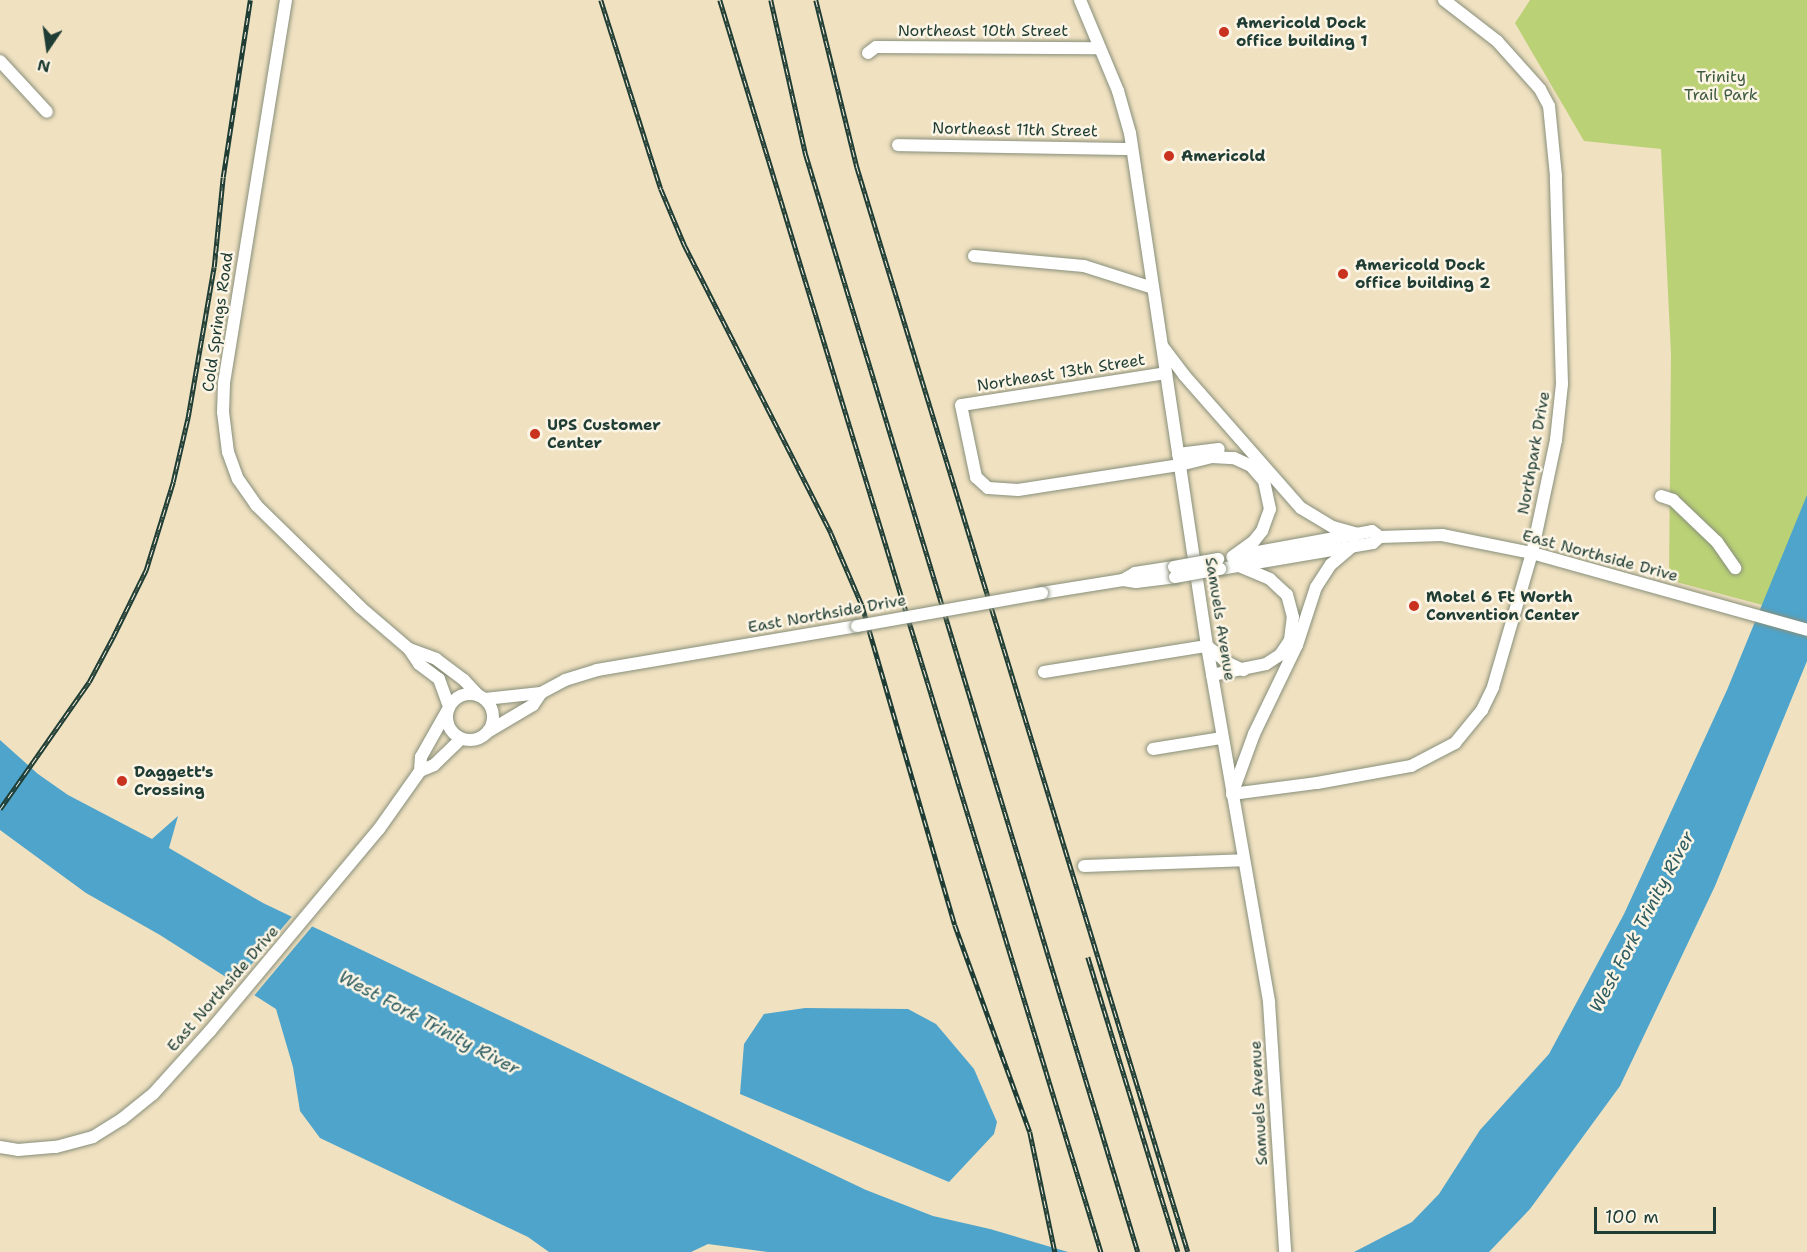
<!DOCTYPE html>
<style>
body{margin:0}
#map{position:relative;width:1807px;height:1252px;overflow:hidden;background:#f0e1c1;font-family:"Shantell Sans",sans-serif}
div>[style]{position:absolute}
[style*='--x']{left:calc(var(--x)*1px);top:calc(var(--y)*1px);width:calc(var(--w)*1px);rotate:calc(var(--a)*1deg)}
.green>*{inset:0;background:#bad176}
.water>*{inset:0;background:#4ea4cb}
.pier>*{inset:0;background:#f0e1c1}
.roads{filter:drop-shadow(0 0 2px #888f7a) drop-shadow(0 0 2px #888f7a)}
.minor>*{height:12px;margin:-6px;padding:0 6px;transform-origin:6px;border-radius:6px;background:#fff}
.minor>.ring{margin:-6px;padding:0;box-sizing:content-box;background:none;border:12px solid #fff;border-radius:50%}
.rail>*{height:4.5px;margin-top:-2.25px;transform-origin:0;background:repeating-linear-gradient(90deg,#fcf5e5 0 7px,#1f3d34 0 14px);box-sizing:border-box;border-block:2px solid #1f3d34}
.bridges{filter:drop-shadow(0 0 2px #888f7a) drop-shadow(0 0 2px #888f7a)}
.minor-bridge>*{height:12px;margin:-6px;padding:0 6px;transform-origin:6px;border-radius:6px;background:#fff}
.dots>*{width:16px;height:16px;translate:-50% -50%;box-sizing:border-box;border:3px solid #fcf5e5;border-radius:50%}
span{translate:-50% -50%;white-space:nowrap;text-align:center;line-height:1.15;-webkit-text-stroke:5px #fcf5e5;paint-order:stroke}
.poi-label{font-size:16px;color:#1f3d34;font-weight:700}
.left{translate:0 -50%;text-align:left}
.street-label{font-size:16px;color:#1f3d34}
.park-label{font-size:16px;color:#3e5b41}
.water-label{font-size:18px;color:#2d5c61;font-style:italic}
.north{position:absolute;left:18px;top:18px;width:60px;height:60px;-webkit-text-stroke:4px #fcf5e5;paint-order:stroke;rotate:193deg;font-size:16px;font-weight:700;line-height:24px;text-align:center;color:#1f3d34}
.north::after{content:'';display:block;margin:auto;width:21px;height:27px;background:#1f3d34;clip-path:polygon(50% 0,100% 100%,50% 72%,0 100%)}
.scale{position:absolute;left:1594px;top:1207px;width:122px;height:27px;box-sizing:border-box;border:3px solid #1f3d34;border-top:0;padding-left:8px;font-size:18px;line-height:21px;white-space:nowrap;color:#1f3d34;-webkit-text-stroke:4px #fcf5e5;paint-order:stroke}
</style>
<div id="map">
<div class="green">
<div style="clip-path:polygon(1530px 0,1807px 0,1807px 617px,1669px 580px,1671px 354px,1661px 149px,1584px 141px,1515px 23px)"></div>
</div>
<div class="water">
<div style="clip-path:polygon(1807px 495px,1807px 661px,1715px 886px,1620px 1086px,1530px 1209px,1489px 1252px,1354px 1252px,1412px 1222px,1439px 1194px,1480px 1130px,1549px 1054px,1624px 914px,1727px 690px)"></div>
<div style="clip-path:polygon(0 740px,38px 774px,68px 795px,152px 839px,178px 816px,169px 848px,263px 903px,866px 1190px,933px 1216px,990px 1229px,1068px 1252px,768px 1252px,708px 1244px,691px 1252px,549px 1252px,528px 1237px,320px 1138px,300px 1111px,293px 1067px,276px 1009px,160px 935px,86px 893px,0 830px)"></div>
<div style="clip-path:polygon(805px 1008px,908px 1009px,936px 1024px,974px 1069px,997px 1122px,994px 1134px,949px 1182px,740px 1094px,744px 1044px,764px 1014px)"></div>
</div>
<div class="pier">
<div style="clip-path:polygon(294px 914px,315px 923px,253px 997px,234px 985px)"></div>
</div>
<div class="roads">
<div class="minor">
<div style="--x:286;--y:0;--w:389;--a:99.2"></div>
<div style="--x:224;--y:384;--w:28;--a:92"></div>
<div style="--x:223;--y:412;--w:40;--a:82.9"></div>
<div style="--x:228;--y:452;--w:29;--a:70"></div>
<div style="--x:238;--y:479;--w:32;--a:55"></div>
<div style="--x:256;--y:505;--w:146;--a:44.4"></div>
<div style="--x:360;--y:607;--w:65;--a:40.6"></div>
<div style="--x:409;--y:649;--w:18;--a:56"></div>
<div style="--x:419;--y:664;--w:25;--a:37"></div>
<div style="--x:439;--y:679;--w:30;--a:70"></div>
<div style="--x:1080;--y:0;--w:99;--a:67.3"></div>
<div style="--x:1118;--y:91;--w:44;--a:74.1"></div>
<div style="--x:1130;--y:133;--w:519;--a:81.46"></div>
<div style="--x:1207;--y:646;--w:361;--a:80.1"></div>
<div style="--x:1269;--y:1002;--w:251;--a:86.3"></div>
<div style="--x:868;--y:53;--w:10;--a:-37"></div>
<div style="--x:876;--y:47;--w:224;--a:0.3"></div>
<div style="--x:0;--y:61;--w:69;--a:47.3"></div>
<div style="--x:898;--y:145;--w:234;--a:1"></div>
<div style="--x:974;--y:256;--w:110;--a:5.2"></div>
<div style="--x:1084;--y:266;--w:72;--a:17.7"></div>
<div style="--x:1163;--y:347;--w:35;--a:53"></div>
<div style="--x:1184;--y:375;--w:177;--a:48.7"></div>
<div style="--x:1301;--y:508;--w:37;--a:31"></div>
<div style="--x:1333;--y:527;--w:25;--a:16"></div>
<div style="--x:1166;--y:373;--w:207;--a:171.1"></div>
<div style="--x:961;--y:405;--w:74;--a:78.2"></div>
<div style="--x:976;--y:477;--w:16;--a:43"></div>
<div style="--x:988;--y:488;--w:30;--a:4"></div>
<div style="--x:1018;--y:490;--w:164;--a:-8.8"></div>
<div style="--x:1180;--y:465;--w:33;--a:-14"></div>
<div style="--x:1212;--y:457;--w:22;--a:3"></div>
<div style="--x:1234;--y:458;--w:19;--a:25"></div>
<div style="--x:1251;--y:466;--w:20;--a:49"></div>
<div style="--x:1264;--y:481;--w:29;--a:78"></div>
<div style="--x:1270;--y:509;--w:23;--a:110"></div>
<div style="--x:1262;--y:531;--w:13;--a:129"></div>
<div style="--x:1254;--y:541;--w:27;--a:144"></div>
<div style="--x:1178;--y:454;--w:41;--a:-7"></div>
<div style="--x:1661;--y:496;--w:13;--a:18"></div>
<div style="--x:1673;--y:500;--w:61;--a:43.7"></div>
<div style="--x:1717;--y:542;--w:32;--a:55"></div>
<div style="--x:1354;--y:545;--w:30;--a:140"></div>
<div style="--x:1331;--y:564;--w:27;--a:123"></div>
<div style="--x:1316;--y:587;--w:61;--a:108.1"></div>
<div style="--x:1297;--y:645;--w:99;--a:115.8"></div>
<div style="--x:1254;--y:734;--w:64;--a:110.1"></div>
<div style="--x:1232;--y:794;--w:86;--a:-7.4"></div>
<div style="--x:1317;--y:783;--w:96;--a:-10.3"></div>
<div style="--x:1411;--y:766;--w:50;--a:-27.6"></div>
<div style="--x:1455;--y:743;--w:43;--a:-50.7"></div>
<div style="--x:1482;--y:710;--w:25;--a:-64"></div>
<div style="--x:1493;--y:687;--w:140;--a:-73.8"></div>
<div style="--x:1532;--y:553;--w:116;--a:-78"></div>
<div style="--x:1556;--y:440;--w:56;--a:-83.9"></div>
<div style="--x:1562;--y:384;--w:208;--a:-91.7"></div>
<div style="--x:1556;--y:176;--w:70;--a:-95.7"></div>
<div style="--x:1549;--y:106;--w:19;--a:-118"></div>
<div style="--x:1540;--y:89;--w:64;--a:-131.9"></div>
<div style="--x:1497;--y:41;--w:67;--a:-142.3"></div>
<div style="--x:1236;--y:556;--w:138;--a:-10.4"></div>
<div style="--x:1372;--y:531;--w:10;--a:37"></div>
<div style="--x:1220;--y:569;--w:155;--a:-9.6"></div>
<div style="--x:1373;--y:543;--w:9;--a:-41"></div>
<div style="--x:1380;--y:537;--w:62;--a:-1.8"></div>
<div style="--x:1442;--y:535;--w:92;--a:11.3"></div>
<div style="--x:1532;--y:553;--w:286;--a:15.6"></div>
<div style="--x:1123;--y:580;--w:13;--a:9"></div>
<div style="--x:1136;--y:582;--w:39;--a:-7"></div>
<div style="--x:1042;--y:593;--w:82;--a:-9.1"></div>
<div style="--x:1123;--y:580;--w:14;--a:-30"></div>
<div style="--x:1135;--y:573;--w:39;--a:-9"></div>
<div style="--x:1207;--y:646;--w:27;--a:39"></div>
<div style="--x:1228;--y:663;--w:17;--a:25"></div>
<div style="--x:409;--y:649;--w:29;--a:20"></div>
<div style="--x:436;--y:659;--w:35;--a:37"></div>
<div style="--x:464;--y:680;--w:21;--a:47"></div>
<div style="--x:1044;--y:672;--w:165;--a:-9.1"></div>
<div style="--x:1212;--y:675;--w:55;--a:-11.5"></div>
<div style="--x:1266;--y:664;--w:17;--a:-33"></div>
<div style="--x:1280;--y:655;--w:18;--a:-56"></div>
<div style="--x:1290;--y:640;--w:23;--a:-83"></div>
<div style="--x:1293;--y:617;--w:23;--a:-105"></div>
<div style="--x:1287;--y:595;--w:23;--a:-137"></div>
<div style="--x:1270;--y:579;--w:33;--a:-157"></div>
<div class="ring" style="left:447px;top:694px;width:34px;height:34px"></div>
<div style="--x:485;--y:699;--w:56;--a:-6.1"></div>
<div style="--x:541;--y:693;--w:27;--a:-28"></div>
<div style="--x:565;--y:680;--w:34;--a:-17"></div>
<div style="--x:597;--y:670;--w:264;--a:-9.6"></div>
<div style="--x:489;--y:731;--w:51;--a:-30.6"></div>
<div style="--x:533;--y:705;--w:14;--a:-56"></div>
<div style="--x:1153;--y:749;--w:70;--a:-9.1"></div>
<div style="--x:420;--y:771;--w:14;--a:-86"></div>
<div style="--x:421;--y:757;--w:53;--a:-60.5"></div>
<div style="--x:1084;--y:866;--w:160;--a:-2.1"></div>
<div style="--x:0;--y:1147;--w:18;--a:9"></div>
<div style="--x:18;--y:1150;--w:38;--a:-5"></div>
<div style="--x:56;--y:1147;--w:38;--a:-15"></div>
<div style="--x:93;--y:1137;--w:34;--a:-32"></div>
<div style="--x:122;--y:1119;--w:40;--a:-39"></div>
<div style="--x:153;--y:1094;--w:85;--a:-47.9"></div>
<div style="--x:210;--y:1031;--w:263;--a:-50.1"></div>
<div style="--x:379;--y:829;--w:71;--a:-54.7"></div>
<div style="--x:420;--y:771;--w:15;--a:-23"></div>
<div style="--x:434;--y:765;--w:37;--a:-44"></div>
</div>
</div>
<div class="rail">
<div style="--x:601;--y:0;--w:198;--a:72.4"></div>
<div style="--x:661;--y:189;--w:62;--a:67.2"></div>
<div style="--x:685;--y:246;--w:322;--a:63"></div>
<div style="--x:831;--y:533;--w:78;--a:66.7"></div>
<div style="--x:862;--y:605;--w:333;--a:73.8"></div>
<div style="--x:955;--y:925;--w:220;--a:70.1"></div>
<div style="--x:1030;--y:1132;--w:123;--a:78.2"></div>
<div style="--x:720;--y:0;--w:1309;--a:73.07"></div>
<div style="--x:771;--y:0;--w:159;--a:77.3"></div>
<div style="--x:806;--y:155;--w:1146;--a:73.16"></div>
<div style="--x:816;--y:0;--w:172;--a:76.2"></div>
<div style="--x:857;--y:167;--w:1134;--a:73.03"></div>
<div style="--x:0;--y:809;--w:155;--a:-55"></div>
<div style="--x:89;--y:682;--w:51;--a:-61.9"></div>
<div style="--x:113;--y:637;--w:75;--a:-63.8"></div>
<div style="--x:146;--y:570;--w:92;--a:-72.9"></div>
<div style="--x:173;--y:482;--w:67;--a:-77"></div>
<div style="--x:188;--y:417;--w:152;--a:-80.2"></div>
<div style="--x:214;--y:267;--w:90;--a:-84.3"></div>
<div style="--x:223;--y:177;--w:179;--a:-81.3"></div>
<div style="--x:1088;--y:957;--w:308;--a:73"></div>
</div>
<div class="bridges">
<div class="minor-bridge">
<div style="--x:1174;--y:567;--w:45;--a:-10.3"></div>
<div style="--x:1175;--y:577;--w:46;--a:-10.1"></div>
<div style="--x:857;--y:626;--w:188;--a:-10.1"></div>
</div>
</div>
<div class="dots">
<div style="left:1224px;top:32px;background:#c8321e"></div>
<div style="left:1169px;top:156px;background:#c8321e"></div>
<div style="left:1343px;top:274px;background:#c8321e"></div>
<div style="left:535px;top:434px;background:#c8321e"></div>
<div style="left:1414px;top:606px;background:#c8321e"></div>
<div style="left:122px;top:781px;background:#c8321e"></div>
</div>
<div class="poi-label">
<span class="left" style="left:1236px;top:32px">Americold Dock<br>office building 1</span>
<span class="left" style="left:1181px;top:156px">Americold</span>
<span class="left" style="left:1355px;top:274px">Americold Dock<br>office building 2</span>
<span class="left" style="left:547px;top:434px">UPS Customer<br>Center</span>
<span class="left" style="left:1426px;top:606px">Motel 6 Ft Worth<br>Convention Center</span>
<span class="left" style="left:134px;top:781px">Daggett's<br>Crossing</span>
</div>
<div class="street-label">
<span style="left:983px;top:31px">Northeast 10th Street</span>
<span style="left:1015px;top:130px;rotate:1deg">Northeast 11th Street</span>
<span style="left:218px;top:322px;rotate:-82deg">Cold Springs Road</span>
<span style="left:1061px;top:373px;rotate:-9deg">Northeast 13th Street</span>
<span style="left:1534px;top:453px;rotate:-80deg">Northpark Drive</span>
<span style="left:1600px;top:556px;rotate:15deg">East Northside Drive</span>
<span style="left:827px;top:614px;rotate:-10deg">East Northside Drive</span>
<span style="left:1220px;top:619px;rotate:81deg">Samuels Avenue</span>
<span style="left:223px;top:989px;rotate:-49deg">East Northside Drive</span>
<span style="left:1259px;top:1103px;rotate:-93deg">Samuels Avenue</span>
</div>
<div class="park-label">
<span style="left:1721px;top:86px">Trinity<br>Trail Park</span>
</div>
<div class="water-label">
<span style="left:1642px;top:922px;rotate:-62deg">West Fork Trinity River</span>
<span style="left:429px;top:1023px;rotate:28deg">West Fork Trinity River</span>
</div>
<div class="north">N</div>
<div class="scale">100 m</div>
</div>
